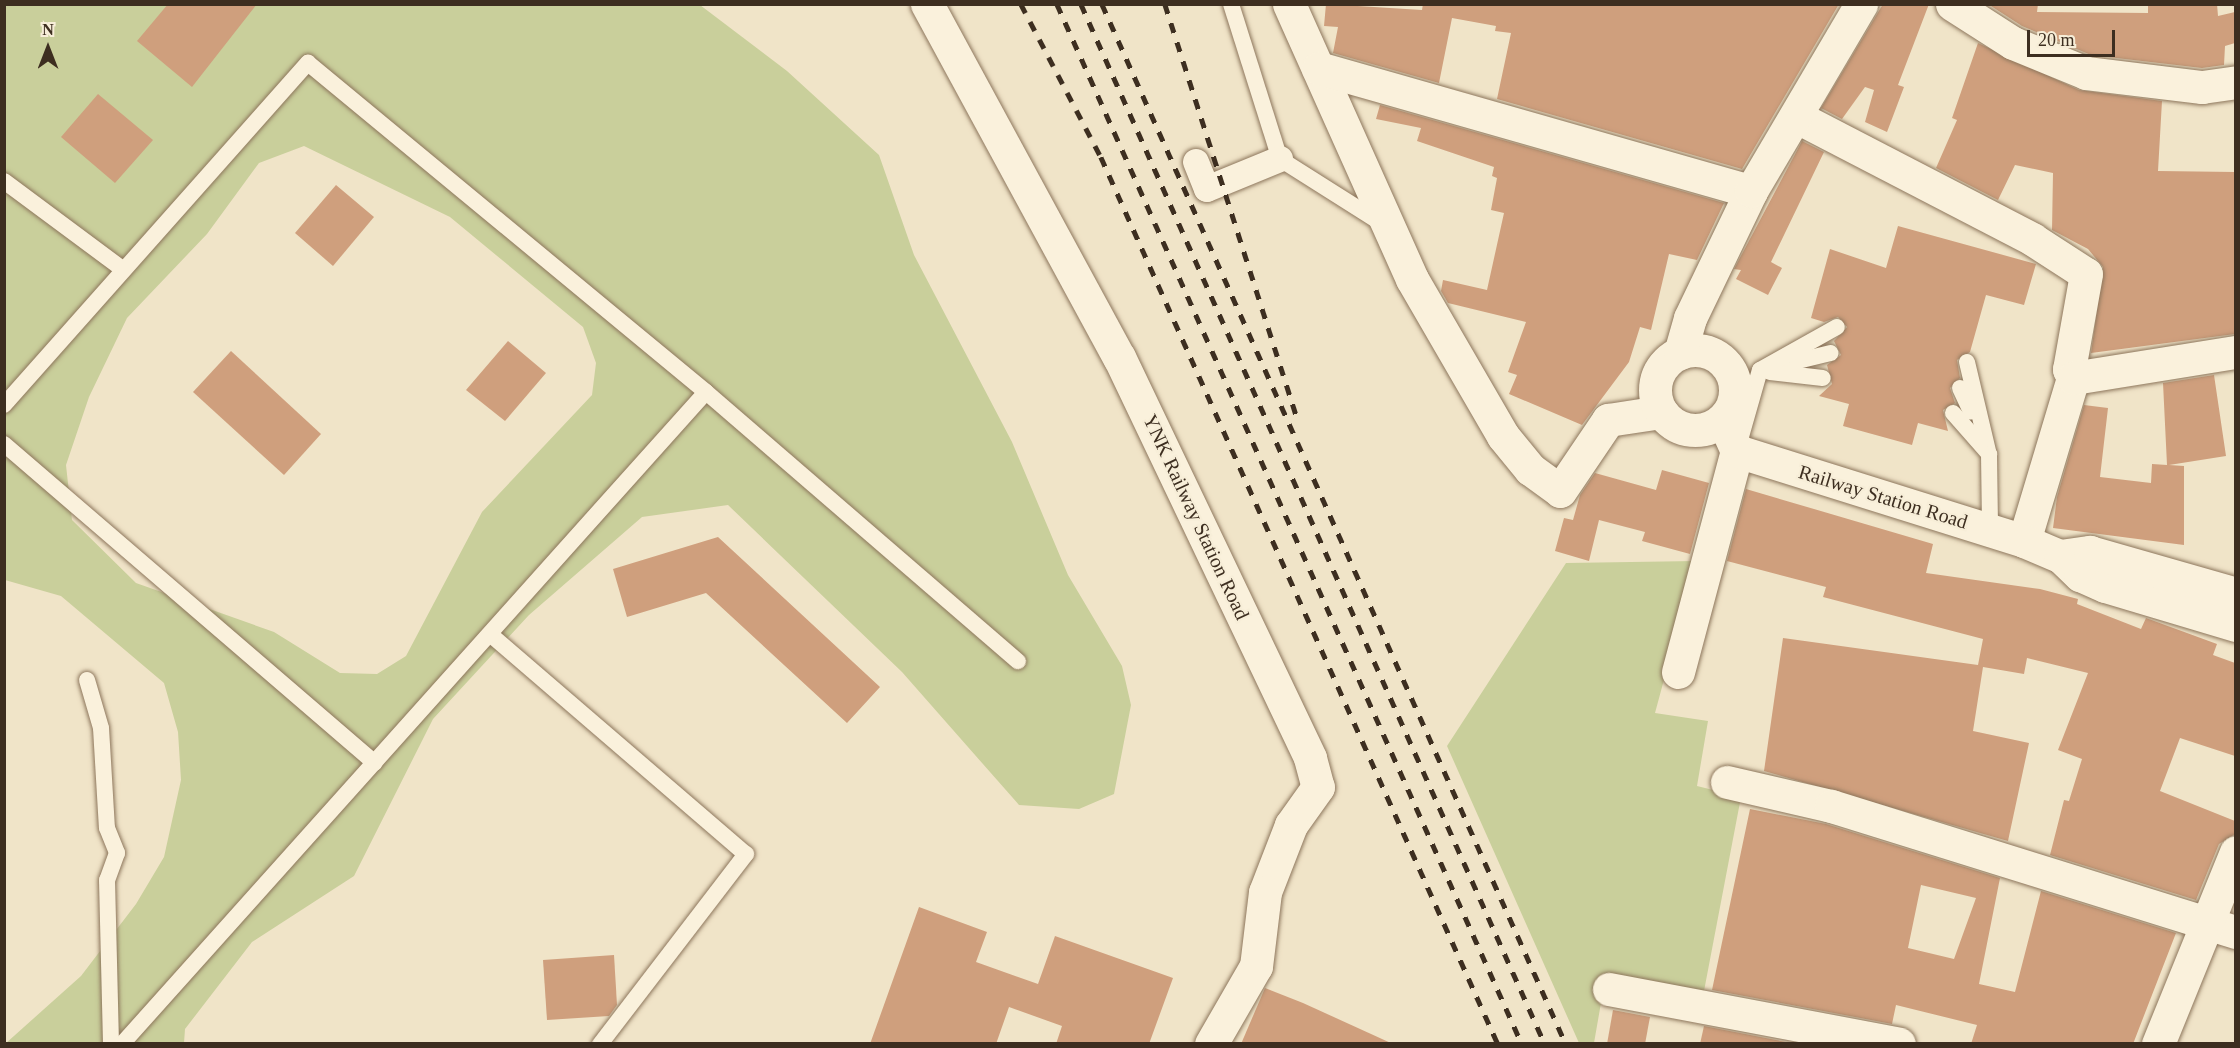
<!DOCTYPE html>
<style>
body{margin:0}
#map{position:relative;width:2240px;height:1048px;overflow:hidden;background:#f0e4c8;font-family:Georgia,serif}
div>[style]{position:absolute}
[style*='--x']{left:calc(var(--x)*1px);top:calc(var(--y)*1px);width:calc(var(--w)*1px);rotate:calc(var(--a)*1deg)}
.green>*{inset:0;background:#c9cf9b}
.building>*{inset:0;background:#cf9f7d}
.roads{filter:drop-shadow(0 0 2px #8d765c) drop-shadow(0 0 2px #8d765c)}
.service>*{height:16px;margin:-8px;padding:0 8px;transform-origin:8px;border-radius:8px;background:#faf1dc}
.pedestrian>*{height:26px;margin:-13px;padding:0 13px;transform-origin:13px;border-radius:13px;background:#faf1dc}
.minor>*{height:33px;margin:-16.5px;padding:0 16.5px;transform-origin:16.5px;border-radius:16.5px;background:#faf1dc}
.tertiary>*{height:33px;margin:-16.5px;padding:0 16.5px;transform-origin:16.5px;border-radius:16.5px;background:#faf1dc}
.tertiary>.ring{margin:-16.5px;padding:0;box-sizing:content-box;background:none;border:33px solid #faf1dc;border-radius:50%}
.rail>*{height:4.5px;margin-top:-2.25px;transform-origin:0;background:repeating-linear-gradient(90deg,#3d2e20 0 10px,transparent 0 20px)}
span{translate:-50% -50%;white-space:nowrap;text-align:center;line-height:1.15;-webkit-text-stroke:4.5px #f7eed8;paint-order:stroke}
.street-label{font-size:20px;color:#3d2e20}
.frame{position:absolute;inset:0;border:6px solid #3d2e20;pointer-events:none}
.north{position:absolute;left:18px;top:18px;width:60px;height:60px;-webkit-text-stroke:4px #f7eed8;paint-order:stroke;rotate:0deg;font-size:16px;font-weight:700;line-height:24px;text-align:center;color:#3d2e20}
.north::after{content:'';display:block;margin:auto;width:21px;height:27px;background:#3d2e20;clip-path:polygon(50% 0,100% 100%,50% 72%,0 100%)}
.scale{position:absolute;left:2027px;top:30px;width:88px;height:27px;box-sizing:border-box;border:3px solid #3d2e20;border-top:0;padding-left:8px;font-size:18px;line-height:21px;white-space:nowrap;color:#3d2e20;-webkit-text-stroke:4px #f7eed8;paint-order:stroke}
</style>
<div id="map">
<div class="green">
<div style="clip-path:polygon(evenodd,5px 5px,700px 5px,787px 71px,879px 155px,914px 255px,1012px 442px,1068px 575px,1122px 666px,1131px 705px,1114px 794px,1079px 809px,1019px 805px,902px 672px,728px 505px,642px 517px,529px 615px,433px 719px,354px 876px,252px 942px,185px 1029px,184px 1043px,5px 1044px,81px 976px,136px 904px,164px 857px,181px 780px,178px 732px,164px 683px,61px 596px,5px 580px,5px 5px,304px 146px,450px 217px,583px 327px,596px 363px,592px 395px,482px 512px,406px 656px,377px 674px,340px 673px,274px 632px,136px 583px,72px 520px,66px 465px,89px 397px,127px 318px,207px 234px,259px 163px,304px 146px)"></div>
<div style="clip-path:polygon(1696px 561px,1655px 713px,1708px 721px,1697px 786px,1741px 797px,1704px 991px,1605px 980px,1594px 1043px,1579px 1043px,1447px 746px,1566px 563px)"></div>
</div>
<div class="building">
<div style="clip-path:polygon(168px 4px,257px 4px,192px 87px,137px 41px)"></div>
<div style="clip-path:polygon(1326px 4px,1422px 10px,1423px 4px,1839px 4px,1742px 169px,1497px 99px,1511px 33px,1495px 31px,1496px 26px,1452px 18px,1439px 83px,1333px 53px,1338px 27px,1324px 26px)"></div>
<div style="clip-path:polygon(1883px 4px,1929px 4px,1898px 85px,1904px 87px,1887px 132px,1865px 122px,1874px 90px,1865px 87px,1842px 119px,1821px 108px)"></div>
<div style="clip-path:polygon(2038px 4px,2037px 12px,2148px 13px,2148px 4px,2217px 4px,2218px 16px,2235px 12px,2235px 43px,2225px 46px,2224px 65px,2202px 68px,2091px 55px,2022px 26px,1991px 6px)"></div>
<div style="clip-path:polygon(1978px 43px,2079px 90px,2162px 101px,2158px 171px,2235px 172px,2235px 334px,2091px 353px,2103px 267px,2088px 249px,2052px 230px,2053px 173px,2015px 165px,1998px 200px,1936px 168px,1957px 120px,1952px 118px)"></div>
<div style="clip-path:polygon(98px 94px,153px 140px,115px 183px,61px 137px)"></div>
<div style="clip-path:polygon(1380px 105px,1724px 203px,1697px 260px,1669px 254px,1651px 330px,1640px 327px,1629px 362px,1582px 425px,1509px 394px,1517px 375px,1508px 372px,1526px 322px,1448px 303px,1441px 291px,1443px 280px,1487px 290px,1504px 213px,1491px 210px,1497px 178px,1492px 176px,1494px 167px,1417px 141px,1421px 128px,1376px 119px)"></div>
<div style="clip-path:polygon(1802px 141px,1824px 152px,1771px 262px,1782px 268px,1768px 295px,1736px 279px,1741px 270px,1734px 269px)"></div>
<div style="clip-path:polygon(336px 185px,374px 217px,333px 266px,295px 233px)"></div>
<div style="clip-path:polygon(1898px 226px,2036px 264px,2024px 305px,1986px 295px,1970px 352px,1957px 360px,1960px 378px,1950px 388px,1955px 403px,1943px 410px,1948px 431px,1918px 423px,1912px 445px,1843px 426px,1849px 404px,1819px 396px,1832px 384px,1827px 365px,1841px 355px,1834px 341px,1847px 327px,1838px 317px,1824px 322px,1811px 318px,1830px 249px,1886px 268px)"></div>
<div style="clip-path:polygon(508px 341px,546px 373px,505px 421px,466px 390px)"></div>
<div style="clip-path:polygon(231px 351px,321px 434px,284px 475px,193px 392px)"></div>
<div style="clip-path:polygon(2214px 375px,2226px 456px,2169px 465px,2184px 466px,2184px 545px,2053px 528px,2057px 497px,2084px 405px,2108px 408px,2100px 477px,2151px 483px,2152px 464px,2167px 465px,2163px 383px)"></div>
<div style="clip-path:polygon(1662px 470px,1709px 483px,1690px 554px,1642px 541px,1645px 532px,1599px 520px,1589px 561px,1555px 551px,1564px 518px,1573px 520px,1580px 495px,1595px 473px,1656px 490px)"></div>
<div style="clip-path:polygon(1746px 489px,1933px 544px,1926px 573px,2040px 589px,2078px 599px,2077px 604px,2141px 629px,2146px 618px,2217px 644px,2213px 655px,2235px 663px,2235px 756px,2180px 738px,2160px 791px,2235px 821px,2235px 834px,2219px 844px,2196px 900px,2050px 855px,2064px 800px,2069px 801px,2082px 759px,2058px 750px,2088px 673px,2027px 658px,2024px 674px,1983px 667px,1973px 731px,2029px 743px,2008px 841px,1764px 771px,1783px 638px,1978px 665px,1983px 639px,1823px 597px,1826px 587px,1727px 561px)"></div>
<div style="clip-path:polygon(718px 537px,880px 687px,847px 723px,706px 593px,627px 617px,613px 569px)"></div>
<div style="clip-path:polygon(evenodd,1750px 809px,1826px 824px,2000px 878px,1979px 984px,2015px 992px,2041px 891px,2176px 933px,2133px 1044px,1971px 1044px,1977px 1025px,1896px 1005px,1892px 1024px,1712px 990px,1750px 809px,1921px 885px,1976px 898px,1954px 959px,1908px 948px,1921px 885px)"></div>
<div style="clip-path:polygon(919px 907px,987px 932px,976px 962px,1038px 984px,1055px 936px,1173px 978px,1149px 1044px,1056px 1044px,1062px 1026px,1009px 1007px,996px 1044px,870px 1044px)"></div>
<div style="clip-path:polygon(614px 955px,617px 1005px,609px 1016px,547px 1020px,543px 960px)"></div>
<div style="clip-path:polygon(1265px 988px,1303px 1003px,1393px 1044px,1241px 1044px)"></div>
<div style="clip-path:polygon(1613px 1010px,1650px 1017px,1645px 1044px,1607px 1044px)"></div>
<div style="clip-path:polygon(1704px 1026px,1796px 1044px,1700px 1044px)"></div>
</div>
<div class="roads">
<div class="service">
<div style="--x:1231;--y:4;--w:163;--a:72.5"></div>
<div style="--x:1280;--y:159;--w:122;--a:32.3"></div>
<div style="--x:4;--y:181;--w:149;--a:36.6"></div>
<div style="--x:1967;--y:362;--w:91;--a:76.7"></div>
<div style="--x:1781;--y:365;--w:51;--a:-13.5"></div>
<div style="--x:1770;--y:372;--w:53;--a:6.5"></div>
<div style="--x:1960;--y:388;--w:26;--a:65"></div>
<div style="--x:4;--y:405;--w:458;--a:-48.4"></div>
<div style="--x:308;--y:63;--w:516;--a:39.58"></div>
<div style="--x:706;--y:392;--w:412;--a:40.8"></div>
<div style="--x:1953;--y:413;--w:55;--a:48.7"></div>
<div style="--x:1989;--y:454;--w:76;--a:89.2"></div>
<div style="--x:4;--y:444;--w:489;--a:40.7"></div>
<div style="--x:1738;--y:447;--w:80;--a:-74.1"></div>
<div style="--x:1760;--y:370;--w:88;--a:-29.2"></div>
<div style="--x:491;--y:635;--w:336;--a:40.7"></div>
<div style="--x:746;--y:854;--w:240;--a:127.5"></div>
<div style="--x:87;--y:680;--w:50;--a:73.7"></div>
<div style="--x:101;--y:728;--w:100;--a:86.6"></div>
<div style="--x:107;--y:828;--w:27;--a:68"></div>
<div style="--x:117;--y:853;--w:29;--a:110"></div>
<div style="--x:107;--y:880;--w:164;--a:88.6"></div>
<div style="--x:122;--y:1044;--w:875;--a:-48.15"></div>
</div>
<div class="pedestrian">
<div style="--x:1196;--y:162;--w:29;--a:68"></div>
<div style="--x:1207;--y:189;--w:79;--a:-22.3"></div>
</div>
<div class="minor">
<div style="--x:927;--y:4;--w:402;--a:61.5"></div>
<div style="--x:1119;--y:357;--w:444;--a:64.5"></div>
<div style="--x:1310;--y:758;--w:30;--a:75"></div>
<div style="--x:1318;--y:787;--w:47;--a:125.4"></div>
<div style="--x:1291;--y:825;--w:72;--a:111.2"></div>
<div style="--x:1265;--y:892;--w:75;--a:96.9"></div>
<div style="--x:1256;--y:966;--w:90;--a:120"></div>
<div style="--x:1289;--y:4;--w:301;--a:65.9"></div>
<div style="--x:1412;--y:279;--w:181;--a:59.9"></div>
<div style="--x:1503;--y:436;--w:43;--a:50.7"></div>
<div style="--x:1530;--y:469;--w:37;--a:36"></div>
<div style="--x:1560;--y:491;--w:86;--a:-55.9"></div>
<div style="--x:1608;--y:420;--w:54;--a:-8.6"></div>
<div style="--x:1952;--y:4;--w:72;--a:32.6"></div>
<div style="--x:2013;--y:43;--w:79;--a:22.3"></div>
<div style="--x:2086;--y:73;--w:117;--a:6.9"></div>
<div style="--x:2202;--y:87;--w:34;--a:-8"></div>
<div style="--x:1318;--y:68;--w:450;--a:15.9"></div>
<div style="--x:1799;--y:118;--w:263;--a:27.4"></div>
<div style="--x:2032;--y:239;--w:64;--a:32.9"></div>
<div style="--x:2086;--y:274;--w:97;--a:100.1"></div>
<div style="--x:2069;--y:369;--w:10;--a:66"></div>
<div style="--x:2024;--y:541;--w:170;--a:-73.3"></div>
<div style="--x:2073;--y:378;--w:165;--a:-9.1"></div>
<div style="--x:1678;--y:672;--w:229;--a:-75.1"></div>
<div style="--x:1727;--y:782;--w:107;--a:13"></div>
<div style="--x:1831;--y:806;--w:424;--a:17.3"></div>
<div style="--x:1609;--y:989;--w:295;--a:10.7"></div>
<div style="--x:2158;--y:1044;--w:207;--a:-67.9"></div>
</div>
<div class="tertiary">
<div class="ring" style="left:1655px;top:350px;width:47px;height:47px"></div>
<div style="--x:1680;--y:353;--w:36;--a:-74"></div>
<div style="--x:1690;--y:318;--w:141;--a:-64.3"></div>
<div style="--x:1751;--y:191;--w:217;--a:-59.5"></div>
<div style="--x:1723;--y:420;--w:34;--a:66"></div>
<div style="--x:1737;--y:451;--w:301;--a:17.4"></div>
<div style="--x:2024;--y:541;--w:39;--a:23"></div>
<div style="--x:2060;--y:556;--w:28;--a:44"></div>
<div style="--x:2080;--y:575;--w:27;--a:24"></div>
<div style="--x:2105;--y:586;--w:137;--a:16.6"></div>
<div style="--x:2060;--y:556;--w:30;--a:-8"></div>
<div style="--x:2090;--y:552;--w:152;--a:16"></div>
</div>
</div>
<div class="rail">
<div style="--x:1021;--y:4;--w:173;--a:62.4"></div>
<div style="--x:1101;--y:157;--w:972;--a:65.89"></div>
<div style="--x:1057;--y:4;--w:1139;--a:65.91"></div>
<div style="--x:1081;--y:4;--w:1139;--a:65.96"></div>
<div style="--x:1102;--y:4;--w:1139;--a:65.96"></div>
<div style="--x:1165;--y:4;--w:438;--a:72.3"></div>
</div>
<div class="street-label">
<span style="left:1883px;top:497px;rotate:17deg">Railway Station Road</span>
<span style="left:1196px;top:517px;rotate:65deg">YNK Railway Station Road</span>
</div>
<div class="frame"></div>
<div class="north">N</div>
<div class="scale">20 m</div>
</div>
